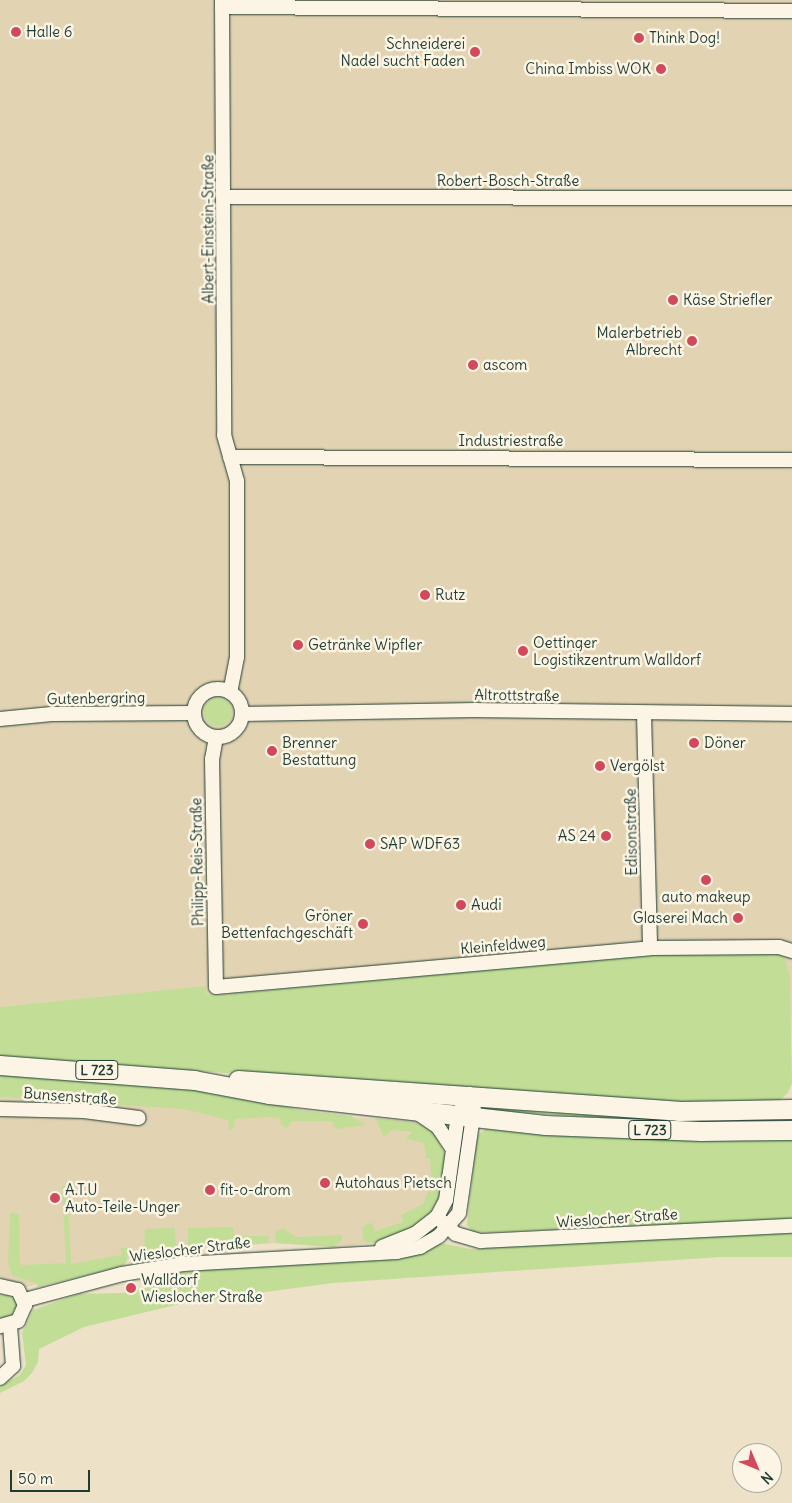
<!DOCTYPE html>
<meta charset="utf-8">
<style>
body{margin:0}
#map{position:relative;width:792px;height:1503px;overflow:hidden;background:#ede1c7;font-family:Delius,sans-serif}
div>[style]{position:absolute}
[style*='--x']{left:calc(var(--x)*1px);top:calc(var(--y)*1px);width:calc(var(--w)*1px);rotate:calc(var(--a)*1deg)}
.built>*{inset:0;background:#e2d3b2}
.green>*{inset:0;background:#c2de96}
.round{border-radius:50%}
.roads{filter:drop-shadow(0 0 1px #1f3d34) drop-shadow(0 0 1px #1f3d34)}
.minor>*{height:14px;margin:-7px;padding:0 7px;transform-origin:7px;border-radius:7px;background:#fcf5e5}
.minor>.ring{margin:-7px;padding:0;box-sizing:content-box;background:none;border:14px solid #fcf5e5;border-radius:50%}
.major>*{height:19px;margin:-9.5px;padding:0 9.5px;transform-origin:9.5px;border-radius:9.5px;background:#fcf5e5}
.dots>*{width:14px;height:14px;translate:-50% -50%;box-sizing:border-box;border:2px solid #fcf5e5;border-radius:50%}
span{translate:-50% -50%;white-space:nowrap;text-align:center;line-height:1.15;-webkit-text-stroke:5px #fcf5e5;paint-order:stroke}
.shield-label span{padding:1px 4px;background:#fcf5e5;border:1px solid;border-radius:4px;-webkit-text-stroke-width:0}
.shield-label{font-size:14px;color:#1f3d34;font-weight:700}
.poi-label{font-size:15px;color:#1f3d34}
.left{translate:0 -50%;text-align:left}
.right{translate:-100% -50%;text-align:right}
.street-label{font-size:15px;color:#1f3d34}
.north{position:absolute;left:732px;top:1443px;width:50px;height:50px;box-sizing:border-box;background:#fcf5e5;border:1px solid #a4ab9e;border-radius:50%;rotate:135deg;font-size:14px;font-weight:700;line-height:20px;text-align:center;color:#1f3d34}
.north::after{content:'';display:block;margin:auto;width:18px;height:22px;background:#d1495b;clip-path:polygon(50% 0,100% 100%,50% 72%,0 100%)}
.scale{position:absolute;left:10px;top:1470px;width:80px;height:22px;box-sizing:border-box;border:2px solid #1f3d34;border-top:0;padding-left:6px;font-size:15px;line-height:18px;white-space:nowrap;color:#1f3d34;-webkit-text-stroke:4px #fcf5e5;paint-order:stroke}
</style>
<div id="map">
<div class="built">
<div style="clip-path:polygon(0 0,792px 0,792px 1040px,790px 977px,644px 955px,211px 996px,206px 993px,206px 987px,0 1007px)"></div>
<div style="clip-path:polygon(0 1097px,412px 1121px,423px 1124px,443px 1197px,373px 1243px,334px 1247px,276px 1243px,154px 1252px,27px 1287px,0 1278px)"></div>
</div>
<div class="green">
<div class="round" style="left:204px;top:698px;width:28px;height:28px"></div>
<div style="clip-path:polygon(764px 951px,784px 956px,790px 977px,792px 1083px,788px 1093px,780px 1100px,709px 1105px,0 1058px,0 1007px,206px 986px,206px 993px,211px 996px,644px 955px)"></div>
<div style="clip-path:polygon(0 1073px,139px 1082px,227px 1092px,300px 1110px,351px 1116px,366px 1125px,336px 1129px,332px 1121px,292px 1121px,287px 1128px,281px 1125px,280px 1118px,270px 1117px,234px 1119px,235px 1127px,229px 1131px,228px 1120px,184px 1109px,0 1097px)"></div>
<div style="clip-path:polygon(495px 1108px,618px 1115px,778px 1116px,779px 1120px,624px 1119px,495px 1111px)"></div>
<div style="clip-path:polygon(375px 1118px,423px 1124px,434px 1131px,446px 1157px,445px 1187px,432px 1218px,386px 1242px,368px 1243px,363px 1239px,362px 1228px,366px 1224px,372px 1223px,375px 1231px,403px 1222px,401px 1215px,423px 1204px,432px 1184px,430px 1159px,426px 1158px,424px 1143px,406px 1139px,412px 1132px,392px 1130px,384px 1137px)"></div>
<div style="clip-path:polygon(488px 1127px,650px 1138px,792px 1138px,792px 1220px,474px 1233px,467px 1225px,476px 1144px,478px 1135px)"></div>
<div style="clip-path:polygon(62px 1185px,67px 1185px,71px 1264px,121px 1255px,121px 1248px,127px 1248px,127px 1261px,123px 1266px,38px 1287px,36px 1283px,13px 1276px,8px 1264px,10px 1213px,19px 1214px,20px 1265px,66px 1263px)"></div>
<div style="clip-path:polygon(173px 1220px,177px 1248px,174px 1254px,143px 1262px,139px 1259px,137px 1249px,144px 1247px,145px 1229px,173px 1228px)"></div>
<div style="clip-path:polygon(233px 1227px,234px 1236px,269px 1236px,268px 1243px,188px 1247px,188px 1228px)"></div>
<div style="clip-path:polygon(283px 1228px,296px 1237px,342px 1235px,342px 1240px,334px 1247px,276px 1243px,275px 1232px)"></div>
<div style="clip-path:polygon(767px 1231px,792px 1234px,792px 1257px,720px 1257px,333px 1283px,184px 1303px,84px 1327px,39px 1349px,38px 1362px,32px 1373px,24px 1381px,0 1393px,0 1386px,20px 1375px,26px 1365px,22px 1333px,33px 1310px,78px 1294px,123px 1293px,149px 1287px,153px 1280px,168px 1274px,446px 1244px,470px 1249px)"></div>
<div style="clip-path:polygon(0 1295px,8px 1295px,15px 1300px,17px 1308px,10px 1317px,0 1318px)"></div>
</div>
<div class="roads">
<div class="minor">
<div style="--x:222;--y:0;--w:435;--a:89.7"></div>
<div style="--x:224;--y:435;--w:48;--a:74.2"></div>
<div style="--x:237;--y:481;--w:176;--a:90"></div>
<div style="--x:237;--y:657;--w:36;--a:101"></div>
<div style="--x:222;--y:7;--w:570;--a:0.4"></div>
<div style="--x:224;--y:197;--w:568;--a:0.1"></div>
<div style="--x:230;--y:457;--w:562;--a:0.31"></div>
<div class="ring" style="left:194px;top:689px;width:34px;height:34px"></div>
<div style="--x:242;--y:714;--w:234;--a:-1"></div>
<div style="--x:476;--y:710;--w:316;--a:0.7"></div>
<div style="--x:644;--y:714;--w:234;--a:88.5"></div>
<div style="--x:0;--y:719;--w:52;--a:-5.5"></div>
<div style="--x:52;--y:714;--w:142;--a:-0.4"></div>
<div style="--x:216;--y:737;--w:22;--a:100"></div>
<div style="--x:212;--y:759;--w:228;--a:89"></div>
<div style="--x:216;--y:987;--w:436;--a:-5.1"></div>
<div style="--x:650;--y:948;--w:129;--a:-0.4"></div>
<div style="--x:779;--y:947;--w:14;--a:17"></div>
<div style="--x:0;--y:1109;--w:84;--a:1.4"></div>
<div style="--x:84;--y:1111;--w:55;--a:7.3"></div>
<div style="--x:416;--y:1112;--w:27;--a:34"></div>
<div style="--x:438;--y:1127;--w:25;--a:56"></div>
<div style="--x:437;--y:1217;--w:25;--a:42"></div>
<div style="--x:456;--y:1234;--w:26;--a:16"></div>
<div style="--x:481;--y:1241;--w:311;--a:-2.8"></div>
<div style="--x:382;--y:1247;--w:35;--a:-22"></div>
<div style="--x:415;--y:1234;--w:28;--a:-38"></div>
<div style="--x:437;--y:1217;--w:19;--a:-62"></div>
<div style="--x:446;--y:1200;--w:86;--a:-82"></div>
<div style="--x:458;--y:1115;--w:24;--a:-62"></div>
<div style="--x:0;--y:1286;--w:18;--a:13"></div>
<div style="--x:18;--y:1290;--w:17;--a:65"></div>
<div style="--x:25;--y:1305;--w:17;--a:114"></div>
<div style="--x:18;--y:1321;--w:19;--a:164"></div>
<div style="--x:25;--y:1300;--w:100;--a:-15"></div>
<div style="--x:122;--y:1274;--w:62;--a:-9.3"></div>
<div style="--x:183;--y:1264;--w:214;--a:-3.2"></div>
<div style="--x:397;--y:1252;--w:24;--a:-12"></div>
<div style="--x:420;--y:1247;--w:22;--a:-30"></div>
<div style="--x:439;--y:1236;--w:30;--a:-49"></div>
<div style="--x:459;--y:1213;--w:105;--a:-81.8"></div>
<div style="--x:0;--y:1378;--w:18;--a:-43"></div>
<div style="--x:13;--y:1366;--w:40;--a:-94.3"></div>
</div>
<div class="major">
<div style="--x:0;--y:1065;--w:195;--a:4.4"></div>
<div style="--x:194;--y:1080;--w:76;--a:10.6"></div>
<div style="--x:269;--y:1094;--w:278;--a:6.4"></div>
<div style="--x:545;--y:1125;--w:156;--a:2.2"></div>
<div style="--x:701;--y:1131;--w:91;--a:-0.6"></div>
<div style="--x:238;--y:1080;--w:441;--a:4"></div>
<div style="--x:678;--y:1111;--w:114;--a:-1"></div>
</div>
</div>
<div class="dots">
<div style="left:16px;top:32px;background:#d1495b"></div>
<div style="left:639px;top:38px;background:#d1495b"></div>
<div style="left:475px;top:52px;background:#d1495b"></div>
<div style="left:661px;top:69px;background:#d1495b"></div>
<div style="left:673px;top:300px;background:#d1495b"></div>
<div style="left:692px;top:341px;background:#d1495b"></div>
<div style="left:473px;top:365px;background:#d1495b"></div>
<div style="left:425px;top:595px;background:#d1495b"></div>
<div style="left:298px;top:645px;background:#d1495b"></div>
<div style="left:523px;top:651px;background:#d1495b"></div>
<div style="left:694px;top:743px;background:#d1495b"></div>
<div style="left:272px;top:751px;background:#d1495b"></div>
<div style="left:600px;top:766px;background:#d1495b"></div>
<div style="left:606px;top:836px;background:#d1495b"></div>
<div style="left:370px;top:844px;background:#d1495b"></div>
<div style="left:706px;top:880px;background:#d1495b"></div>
<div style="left:461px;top:905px;background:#d1495b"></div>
<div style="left:738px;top:918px;background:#d1495b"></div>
<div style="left:363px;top:924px;background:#d1495b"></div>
<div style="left:325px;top:1183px;background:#d1495b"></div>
<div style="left:210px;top:1190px;background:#d1495b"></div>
<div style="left:55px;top:1198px;background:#d1495b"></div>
<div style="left:131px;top:1288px;background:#d1495b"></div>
</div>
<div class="shield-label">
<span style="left:97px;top:1070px">L 723</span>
<span style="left:650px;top:1130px">L 723</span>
</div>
<div class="poi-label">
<span class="left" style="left:26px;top:32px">Halle 6</span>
<span class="left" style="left:649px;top:38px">Think Dog!</span>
<span class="right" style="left:465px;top:52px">Schneiderei<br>Nadel sucht Faden</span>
<span class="right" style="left:651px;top:69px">China Imbiss WOK</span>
<span class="left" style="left:683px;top:300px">Käse Striefler</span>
<span class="right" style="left:682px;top:341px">Malerbetrieb<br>Albrecht</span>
<span class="left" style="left:483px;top:365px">ascom</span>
<span class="left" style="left:435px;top:595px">Rutz</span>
<span class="left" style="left:533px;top:651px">Oettinger<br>Logistikzentrum Walldorf</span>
<span class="left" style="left:308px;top:645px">Getränke Wipfler</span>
<span class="left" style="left:282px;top:751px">Brenner<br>Bestattung</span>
<span class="left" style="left:704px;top:743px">Döner</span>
<span class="left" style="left:610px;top:766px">Vergölst</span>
<span class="right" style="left:596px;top:836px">AS 24</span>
<span class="left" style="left:380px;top:844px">SAP WDF63</span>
<span style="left:706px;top:897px">auto makeup</span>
<span class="left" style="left:471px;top:905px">Audi</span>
<span class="right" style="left:353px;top:924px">Gröner<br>Bettenfachgeschäft</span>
<span class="right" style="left:728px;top:918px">Glaserei Mach</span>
<span class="left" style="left:335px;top:1183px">Autohaus Pietsch</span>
<span class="left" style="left:65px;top:1198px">A.T.U<br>Auto-Teile-Unger</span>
<span class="left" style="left:220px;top:1190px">fit-o-drom</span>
<span class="left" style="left:141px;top:1288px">Walldorf<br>Wieslocher Straße</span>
</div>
<div class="street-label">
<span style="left:508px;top:181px">Robert-Bosch-Straße</span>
<span style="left:208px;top:229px;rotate:-90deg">Albert-Einstein-Straße</span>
<span style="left:511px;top:441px">Industriestraße</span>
<span style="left:517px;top:695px;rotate:1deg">Altrottstraße</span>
<span style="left:96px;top:698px;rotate:-1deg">Gutenbergring</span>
<span style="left:631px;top:832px;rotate:-91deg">Edisonstraße</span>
<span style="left:197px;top:862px;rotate:-91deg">Philipp-Reis-Straße</span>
<span style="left:503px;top:945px;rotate:-5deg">Kleinfeldweg</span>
<span style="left:70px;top:1096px;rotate:4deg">Bunsenstraße</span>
<span style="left:617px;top:1218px;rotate:-4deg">Wieslocher Straße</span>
<span style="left:190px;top:1249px;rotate:-7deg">Wieslocher Straße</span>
</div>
<div class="north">N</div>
<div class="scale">50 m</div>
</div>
